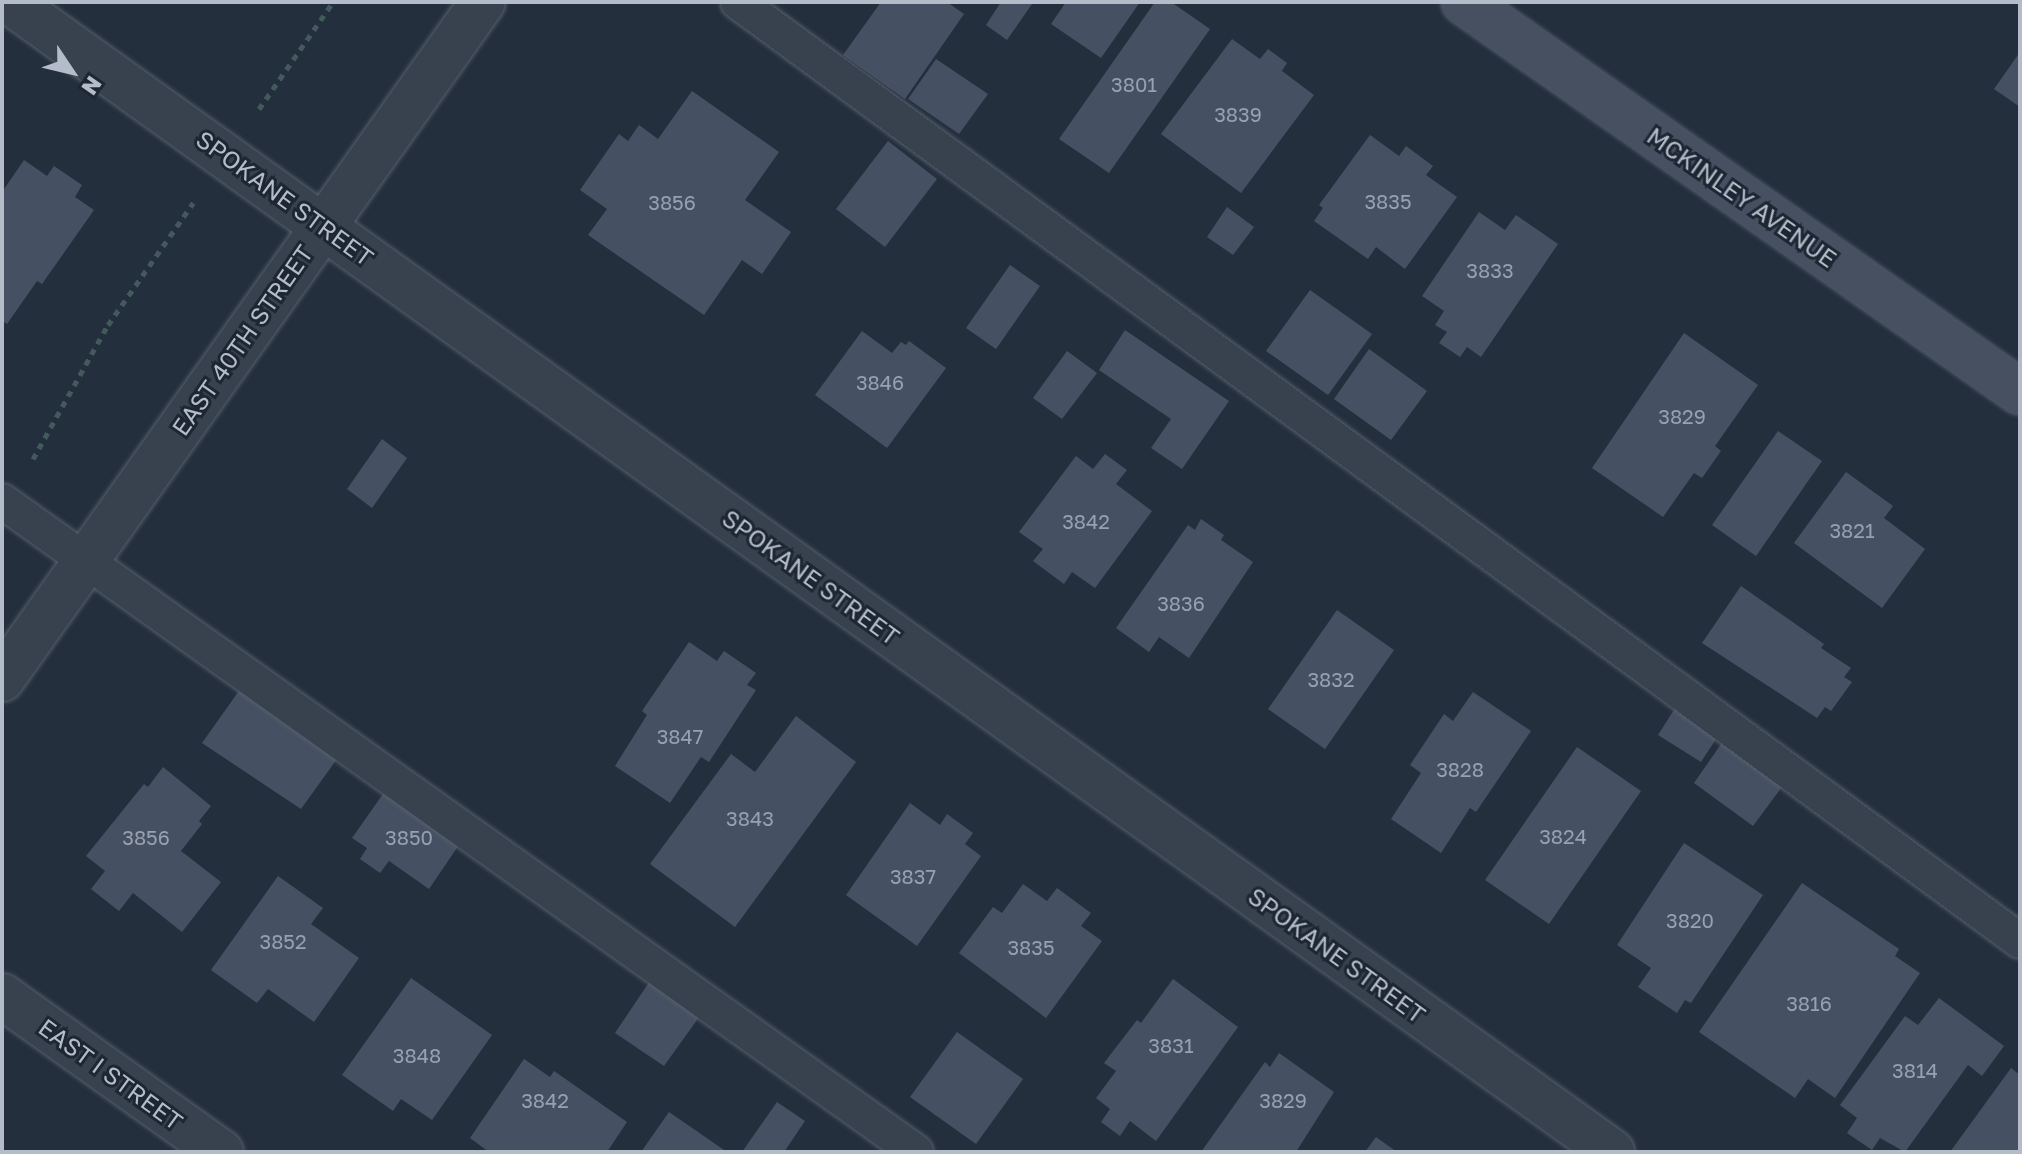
<!DOCTYPE html>
<style>
body{margin:0}
#map{position:relative;width:2022px;height:1154px;overflow:hidden;background:#242f3e;font-family:"Golos Text",sans-serif}
div>[style]{position:absolute}
[style*='--x']{left:calc(var(--x)*1px);top:calc(var(--y)*1px);width:calc(var(--w)*1px);rotate:calc(var(--a)*1deg)}
.building>*{inset:0;background:#455162}
.path>*{height:5px;margin-top:-2.5px;transform-origin:0;background:repeating-linear-gradient(90deg,#44595c 0 6px,transparent 0 12px)}
.roads{filter:drop-shadow(0 0 2px #565f6c) drop-shadow(0 0 2px #565f6c)}
.service>*{height:34px;margin:-17px;padding:0 17px;transform-origin:17px;border-radius:17px;background:#38414e}
.minor>*{height:44px;margin:-22px;padding:0 22px;transform-origin:22px;border-radius:22px;background:#38414e}
.secondary>*{height:44px;margin:-22px;padding:0 22px;transform-origin:22px;border-radius:22px;background:#465061}
span{translate:-50% -50%;white-space:nowrap;text-align:center;line-height:1.15;-webkit-text-stroke:6px #1d2633;paint-order:stroke}
.number-label{font-size:20px;color:#98a1af}
.number-label span{-webkit-text-stroke-width:0}
.street-label{font-size:24px;color:#b4bcc9}
.frame{position:absolute;inset:0;border:4px solid #b4bcc9;pointer-events:none}
.north{position:absolute;left:32px;top:32px;width:80px;height:80px;-webkit-text-stroke:6px #1d2633;paint-order:stroke;rotate:125deg;font-size:22px;font-weight:700;line-height:32px;text-align:center;color:#b4bcc9}
.north::after{content:'';display:block;margin:auto;width:28px;height:36px;background:#b4bcc9;clip-path:polygon(50% 0,100% 100%,50% 72%,0 100%)}
</style>
<div id="map">
<div class="building">
<div style="clip-path:polygon(881px 2px,947px 2px,964px 14px,905px 99px,843px 55px)"></div>
<div style="clip-path:polygon(1001px 2px,1032px 4px,1007px 40px,986px 25px)"></div>
<div style="clip-path:polygon(1066px 2px,1140px 2px,1101px 58px,1051px 24px)"></div>
<div style="clip-path:polygon(1155px 2px,1171px 2px,1210px 29px,1109px 173px,1059px 139px)"></div>
<div style="clip-path:polygon(1232px 39px,1260px 59px,1268px 49px,1287px 63px,1282px 71px,1314px 95px,1241px 193px,1161px 134px)"></div>
<div style="clip-path:polygon(2020px 52px,2020px 107px,1994px 89px)"></div>
<div style="clip-path:polygon(936px 59px,988px 94px,959px 134px,908px 99px)"></div>
<div style="clip-path:polygon(692px 91px,779px 152px,745px 200px,791px 232px,762px 274px,742px 260px,704px 315px,588px 235px,607px 209px,580px 190px,619px 134px,628px 141px,639px 125px,658px 139px)"></div>
<div style="clip-path:polygon(1370px 135px,1399px 156px,1406px 146px,1433px 166px,1426px 175px,1457px 197px,1405px 269px,1376px 247px,1368px 259px,1314px 221px,1323px 208px,1319px 205px)"></div>
<div style="clip-path:polygon(888px 141px,937px 179px,885px 247px,836px 209px)"></div>
<div style="clip-path:polygon(24px 160px,47px 176px,54px 166px,82px 185px,75px 197px,94px 210px,42px 284px,37px 281px,7px 324px,2px 321px,2px 192px)"></div>
<div style="clip-path:polygon(1227px 207px,1254px 227px,1233px 255px,1207px 237px)"></div>
<div style="clip-path:polygon(1479px 212px,1505px 230px,1516px 215px,1558px 244px,1481px 357px,1467px 347px,1460px 357px,1439px 343px,1447px 332px,1435px 325px,1444px 311px,1422px 296px)"></div>
<div style="clip-path:polygon(1010px 265px,1040px 286px,996px 349px,966px 328px)"></div>
<div style="clip-path:polygon(1310px 290px,1372px 334px,1328px 395px,1266px 351px)"></div>
<div style="clip-path:polygon(1125px 330px,1229px 401px,1182px 469px,1151px 448px,1171px 419px,1099px 370px)"></div>
<div style="clip-path:polygon(862px 331px,892px 353px,901px 342px,906px 345px,909px 341px,946px 368px,887px 448px,815px 395px)"></div>
<div style="clip-path:polygon(1684px 333px,1758px 385px,1715px 446px,1721px 451px,1702px 478px,1694px 473px,1663px 517px,1592px 468px)"></div>
<div style="clip-path:polygon(1369px 349px,1427px 391px,1391px 440px,1334px 399px)"></div>
<div style="clip-path:polygon(1067px 351px,1097px 373px,1062px 419px,1033px 398px)"></div>
<div style="clip-path:polygon(1778px 431px,1822px 461px,1756px 556px,1712px 525px)"></div>
<div style="clip-path:polygon(382px 439px,407px 458px,372px 508px,347px 489px)"></div>
<div style="clip-path:polygon(1105px 454px,1127px 470px,1116px 484px,1152px 511px,1095px 588px,1072px 572px,1064px 584px,1033px 561px,1043px 549px,1019px 532px,1076px 456px,1093px 469px)"></div>
<div style="clip-path:polygon(1846px 472px,1893px 506px,1884px 518px,1925px 549px,1882px 608px,1794px 543px)"></div>
<div style="clip-path:polygon(1201px 519px,1224px 535px,1221px 540px,1253px 562px,1189px 658px,1159px 637px,1149px 652px,1116px 628px,1188px 525px,1195px 530px)"></div>
<div style="clip-path:polygon(1741px 586px,1824px 644px,1821px 648px,1851px 668px,1844px 677px,1852px 682px,1831px 711px,1825px 707px,1817px 718px,1702px 643px)"></div>
<div style="clip-path:polygon(1337px 610px,1394px 650px,1325px 749px,1268px 709px)"></div>
<div style="clip-path:polygon(689px 642px,717px 661px,724px 651px,756px 673px,747px 685px,756px 690px,709px 762px,701px 757px,670px 803px,615px 766px,647px 715px,642px 711px)"></div>
<div style="clip-path:polygon(241px 688px,337px 759px,301px 809px,202px 743px)"></div>
<div style="clip-path:polygon(1473px 692px,1531px 731px,1476px 812px,1470px 808px,1441px 853px,1391px 819px,1421px 773px,1410px 765px,1444px 714px,1453px 721px)"></div>
<div style="clip-path:polygon(1677px 705px,1720px 733px,1701px 762px,1658px 735px)"></div>
<div style="clip-path:polygon(796px 716px,856px 762px,735px 927px,650px 864px,731px 754px,755px 772px)"></div>
<div style="clip-path:polygon(1726px 737px,1787px 780px,1753px 826px,1694px 783px)"></div>
<div style="clip-path:polygon(1577px 747px,1641px 791px,1549px 924px,1485px 880px)"></div>
<div style="clip-path:polygon(163px 767px,211px 806px,199px 821px,202px 824px,181px 851px,221px 882px,182px 932px,133px 893px,119px 911px,91px 889px,105px 871px,86px 856px,144px 784px,148px 787px)"></div>
<div style="clip-path:polygon(390px 784px,465px 836px,429px 889px,389px 861px,380px 873px,360px 859px,367px 848px,352px 838px)"></div>
<div style="clip-path:polygon(910px 803px,940px 825px,947px 814px,973px 833px,965px 844px,981px 856px,917px 946px,846px 895px)"></div>
<div style="clip-path:polygon(1684px 843px,1763px 895px,1691px 1003px,1685px 1000px,1677px 1013px,1638px 987px,1651px 968px,1617px 945px)"></div>
<div style="clip-path:polygon(278px 876px,323px 908px,311px 924px,359px 958px,314px 1022px,268px 989px,257px 1003px,211px 970px)"></div>
<div style="clip-path:polygon(1802px 883px,1899px 949px,1895px 956px,1920px 973px,1835px 1098px,1808px 1079px,1795px 1098px,1699px 1032px)"></div>
<div style="clip-path:polygon(1023px 884px,1047px 901px,1057px 888px,1091px 913px,1081px 926px,1102px 941px,1046px 1018px,959px 953px,993px 907px,1002px 913px)"></div>
<div style="clip-path:polygon(411px 978px,492px 1035px,432px 1120px,401px 1099px,393px 1111px,342px 1075px)"></div>
<div style="clip-path:polygon(652px 978px,702px 1013px,664px 1066px,615px 1033px)"></div>
<div style="clip-path:polygon(1173px 979px,1238px 1027px,1156px 1141px,1130px 1121px,1120px 1136px,1101px 1122px,1110px 1109px,1096px 1098px,1116px 1071px,1104px 1063px,1137px 1020px,1141px 1023px)"></div>
<div style="clip-path:polygon(1939px 998px,2004px 1046px,1982px 1076px,1968px 1065px,1905px 1152px,1880px 1138px,1872px 1150px,1847px 1133px,1857px 1118px,1840px 1105px,1905px 1016px,1918px 1025px)"></div>
<div style="clip-path:polygon(957px 1032px,1023px 1079px,976px 1144px,910px 1097px)"></div>
<div style="clip-path:polygon(1279px 1053px,1334px 1092px,1296px 1152px,1201px 1152px,1265px 1062px,1270px 1067px)"></div>
<div style="clip-path:polygon(524px 1059px,550px 1077px,554px 1071px,627px 1122px,607px 1152px,489px 1152px,470px 1138px)"></div>
<div style="clip-path:polygon(2011px 1068px,2020px 1075px,2020px 1152px,1950px 1152px)"></div>
<div style="clip-path:polygon(777px 1102px,805px 1121px,784px 1152px,742px 1152px)"></div>
<div style="clip-path:polygon(669px 1112px,727px 1152px,641px 1152px)"></div>
<div style="clip-path:polygon(1376px 1137px,1397px 1152px,1365px 1152px)"></div>
</div>
<div class="path">
<div style="--x:259;--y:109;--w:130;--a:-55.3"></div>
<div style="--x:33;--y:459;--w:154;--a:-60.8"></div>
<div style="--x:108;--y:325;--w:149;--a:-55.1"></div>
</div>
<div class="roads">
<div class="service">
<div style="--x:738;--y:2;--w:1589;--a:36.22"></div>
<div style="--x:2;--y:501;--w:1122;--a:35.46"></div>
</div>
<div class="minor">
<div style="--x:10;--y:2;--w:1972;--a:35.67"></div>
<div style="--x:2;--y:679;--w:830;--a:-54.61"></div>
<div style="--x:2;--y:996;--w:269;--a:35.5"></div>
</div>
<div class="secondary">
<div style="--x:1464;--y:2;--w:679;--a:35.05"></div>
</div>
</div>
<div class="number-label">
<span style="left:1134px;top:84px">3801</span>
<span style="left:1238px;top:114px">3839</span>
<span style="left:1388px;top:201px">3835</span>
<span style="left:672px;top:202px">3856</span>
<span style="left:1490px;top:270px">3833</span>
<span style="left:880px;top:382px">3846</span>
<span style="left:1682px;top:416px">3829</span>
<span style="left:1086px;top:521px">3842</span>
<span style="left:1852px;top:530px">3821</span>
<span style="left:1181px;top:603px">3836</span>
<span style="left:1331px;top:679px">3832</span>
<span style="left:680px;top:736px">3847</span>
<span style="left:1460px;top:769px">3828</span>
<span style="left:750px;top:818px">3843</span>
<span style="left:1563px;top:836px">3824</span>
<span style="left:146px;top:837px">3856</span>
<span style="left:409px;top:837px">3850</span>
<span style="left:913px;top:876px">3837</span>
<span style="left:1690px;top:920px">3820</span>
<span style="left:283px;top:941px">3852</span>
<span style="left:1031px;top:947px">3835</span>
<span style="left:1809px;top:1003px">3816</span>
<span style="left:1171px;top:1045px">3831</span>
<span style="left:417px;top:1055px">3848</span>
<span style="left:1915px;top:1070px">3814</span>
<span style="left:545px;top:1100px">3842</span>
<span style="left:1283px;top:1100px">3829</span>
</div>
<div class="street-label">
<span style="left:1742px;top:197px;rotate:35deg">MCKINLEY AVENUE</span>
<span style="left:285px;top:198px;rotate:36deg">SPOKANE STREET</span>
<span style="left:242px;top:340px;rotate:-55deg">EAST 40TH STREET</span>
<span style="left:811px;top:577px;rotate:36deg">SPOKANE STREET</span>
<span style="left:1337px;top:955px;rotate:36deg">SPOKANE STREET</span>
<span style="left:111px;top:1074px;rotate:36deg">EAST I STREET</span>
</div>
<div class="frame"></div>
<div class="north">N</div>
</div>
